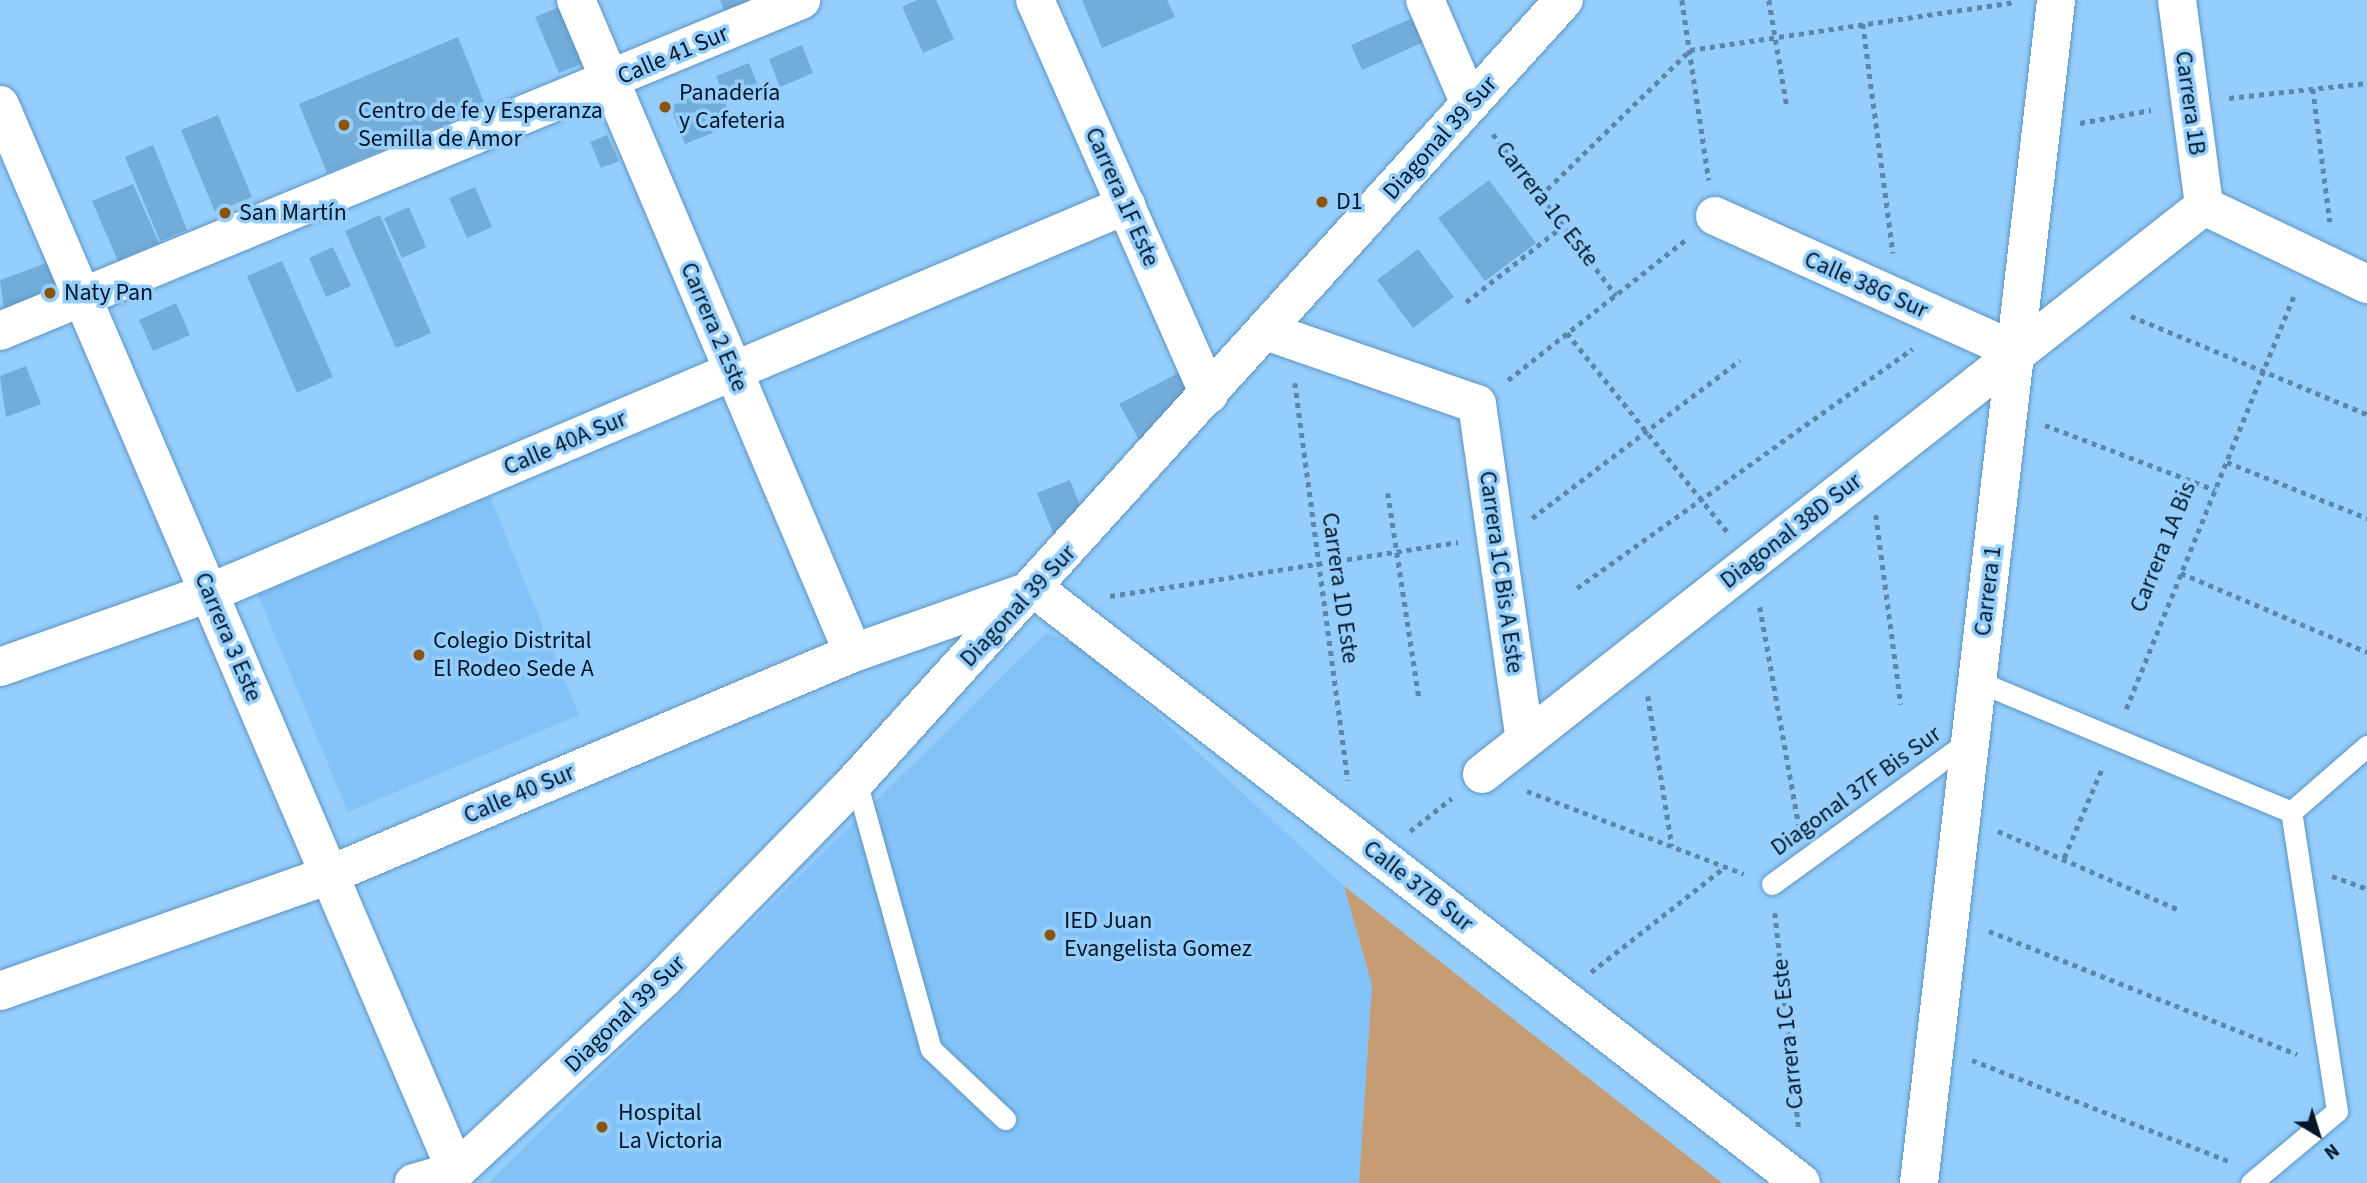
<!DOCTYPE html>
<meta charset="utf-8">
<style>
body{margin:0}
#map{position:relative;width:2367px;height:1183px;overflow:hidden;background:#95cefd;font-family:"Source Sans 3",sans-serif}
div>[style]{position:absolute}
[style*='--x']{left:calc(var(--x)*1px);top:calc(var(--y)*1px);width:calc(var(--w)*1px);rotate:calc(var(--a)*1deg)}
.built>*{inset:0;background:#83c2f6}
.green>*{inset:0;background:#c69c74}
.building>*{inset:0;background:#74acd9}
.path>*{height:4.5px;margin-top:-2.25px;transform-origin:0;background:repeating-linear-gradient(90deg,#5b86a9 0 5px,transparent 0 10px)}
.roads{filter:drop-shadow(0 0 2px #5d94c0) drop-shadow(0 0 2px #5d94c0)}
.lane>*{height:21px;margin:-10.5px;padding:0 10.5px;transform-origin:10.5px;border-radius:10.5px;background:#fff}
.street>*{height:38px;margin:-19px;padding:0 19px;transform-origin:19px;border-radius:19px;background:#fff}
.secondary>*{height:38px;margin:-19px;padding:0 19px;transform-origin:19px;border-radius:19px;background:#fff}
.dots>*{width:19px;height:19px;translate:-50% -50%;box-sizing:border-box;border:4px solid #95cefd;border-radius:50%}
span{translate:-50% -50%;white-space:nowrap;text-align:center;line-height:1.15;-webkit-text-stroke:7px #95cefd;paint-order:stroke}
.street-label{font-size:24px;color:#021727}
.poi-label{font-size:24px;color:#021727}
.left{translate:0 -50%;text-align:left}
.north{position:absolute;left:2283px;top:1099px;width:70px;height:70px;-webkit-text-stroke:5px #95cefd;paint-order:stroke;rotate:142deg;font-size:19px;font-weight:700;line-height:28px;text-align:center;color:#021727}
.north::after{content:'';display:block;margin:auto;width:24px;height:32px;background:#021727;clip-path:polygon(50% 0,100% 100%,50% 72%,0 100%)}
</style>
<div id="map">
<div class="built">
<div style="clip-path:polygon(490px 497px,579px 715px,348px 812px,258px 595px)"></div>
<div style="clip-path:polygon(1046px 633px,1083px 647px,1344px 886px,1372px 985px,1359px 1183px,488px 1183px)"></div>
</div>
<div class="green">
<div style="clip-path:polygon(1344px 886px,1722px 1183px,1359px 1183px,1372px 985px)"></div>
</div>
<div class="building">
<div style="clip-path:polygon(720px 0,756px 0,725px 13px)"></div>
<div style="clip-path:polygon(917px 0,936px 0,954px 39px,923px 53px,902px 7px)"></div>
<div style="clip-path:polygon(1082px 0,1167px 0,1175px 17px,1102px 48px)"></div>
<div style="clip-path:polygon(566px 4px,584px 63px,559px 73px,535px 17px)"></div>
<div style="clip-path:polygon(1417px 16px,1428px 40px,1362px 70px,1351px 45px)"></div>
<div style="clip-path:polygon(458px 37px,486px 107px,327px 173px,299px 104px)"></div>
<div style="clip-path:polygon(802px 45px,813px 73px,780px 87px,769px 59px)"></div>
<div style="clip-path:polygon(749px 63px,759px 88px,726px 101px,716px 76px)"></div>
<div style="clip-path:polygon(718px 86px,734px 124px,685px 144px,670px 106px)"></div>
<div style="clip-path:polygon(218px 115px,252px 197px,215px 212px,181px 130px)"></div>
<div style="clip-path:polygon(607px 135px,619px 161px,601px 168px,590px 142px)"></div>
<div style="clip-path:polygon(153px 145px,187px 230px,160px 241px,125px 157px)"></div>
<div style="clip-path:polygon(1489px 180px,1536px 243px,1485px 281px,1438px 218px)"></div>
<div style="clip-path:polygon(133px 184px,159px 243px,118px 261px,92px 201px)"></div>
<div style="clip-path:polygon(475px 187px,492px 227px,467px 238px,449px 198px)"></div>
<div style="clip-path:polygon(409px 207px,426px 247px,402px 258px,384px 218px)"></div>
<div style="clip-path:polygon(380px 215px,431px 333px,396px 348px,345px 231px)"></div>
<div style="clip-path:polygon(333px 247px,351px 286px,326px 297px,309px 258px)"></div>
<div style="clip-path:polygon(1418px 249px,1454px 297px,1413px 328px,1377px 280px)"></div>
<div style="clip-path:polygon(52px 261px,61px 288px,4px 309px,0 280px)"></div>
<div style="clip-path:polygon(282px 261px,333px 377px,297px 393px,247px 276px)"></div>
<div style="clip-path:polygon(176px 303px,190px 335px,153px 351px,139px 320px)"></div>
<div style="clip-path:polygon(26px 366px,41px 404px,6px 417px,0 376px)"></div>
<div style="clip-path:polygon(1182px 371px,1192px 391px,1142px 445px,1119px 404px)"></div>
<div style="clip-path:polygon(1070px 480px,1085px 518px,1058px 545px,1037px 493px)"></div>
</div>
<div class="path">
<div style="--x:1682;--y:0;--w:182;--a:81.5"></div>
<div style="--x:1769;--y:0;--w:108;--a:80.4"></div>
<div style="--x:1863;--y:24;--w:231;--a:82.5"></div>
<div style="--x:2313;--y:89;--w:134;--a:82.7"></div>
<div style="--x:2229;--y:98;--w:139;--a:-6.2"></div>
<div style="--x:2080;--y:123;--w:72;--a:-10.4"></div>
<div style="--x:1493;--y:134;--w:203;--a:52.6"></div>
<div style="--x:1540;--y:196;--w:209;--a:-44.2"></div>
<div style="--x:1690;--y:50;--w:329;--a:-8.4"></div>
<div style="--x:1466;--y:302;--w:123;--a:-38.1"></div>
<div style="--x:2131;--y:316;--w:256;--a:22.6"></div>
<div style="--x:1567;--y:333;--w:255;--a:51.1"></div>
<div style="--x:1508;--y:380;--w:226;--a:-38.3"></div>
<div style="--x:1295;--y:383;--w:401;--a:82.4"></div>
<div style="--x:2045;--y:425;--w:182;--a:20.9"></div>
<div style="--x:2227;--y:462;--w:151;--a:21.8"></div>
<div style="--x:1388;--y:493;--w:206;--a:81.4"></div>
<div style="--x:1876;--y:515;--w:191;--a:82.5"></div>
<div style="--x:1532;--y:518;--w:261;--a:-37.2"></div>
<div style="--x:2181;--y:573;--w:202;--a:23"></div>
<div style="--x:1577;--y:588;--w:412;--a:-35.5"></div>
<div style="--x:1110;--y:596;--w:352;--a:-8.8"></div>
<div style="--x:1760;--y:607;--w:222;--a:79.9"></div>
<div style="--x:1648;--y:696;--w:152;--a:80.9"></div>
<div style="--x:2126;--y:709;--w:450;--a:-67.9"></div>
<div style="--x:1527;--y:791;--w:232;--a:20.9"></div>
<div style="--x:1410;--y:831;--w:53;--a:-38.2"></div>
<div style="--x:1998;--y:831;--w:198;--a:23.5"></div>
<div style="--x:2064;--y:858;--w:100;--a:-67"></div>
<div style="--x:2332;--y:876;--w:37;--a:20"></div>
<div style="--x:1775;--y:913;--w:218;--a:83.7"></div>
<div style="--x:1989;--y:931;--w:332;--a:21.8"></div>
<div style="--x:1591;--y:972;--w:170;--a:-38.1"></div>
<div style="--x:1972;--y:1060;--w:275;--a:21.5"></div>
</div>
<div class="roads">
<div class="lane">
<div style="--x:1977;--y:681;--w:340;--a:22.6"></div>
<div style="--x:856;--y:781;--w:278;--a:74.4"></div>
<div style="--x:931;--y:1049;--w:102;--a:43.4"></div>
<div style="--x:1772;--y:884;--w:245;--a:-36"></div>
<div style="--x:2251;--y:1183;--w:112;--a:-39.9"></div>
<div style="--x:2337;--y:1111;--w:303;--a:-98.7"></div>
<div style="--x:2291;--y:812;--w:101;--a:-41"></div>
</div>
<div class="street">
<div style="--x:1035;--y:0;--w:431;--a:66.2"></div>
<div style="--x:1425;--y:0;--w:113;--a:66.6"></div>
<div style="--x:2177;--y:0;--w:208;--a:82.5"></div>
<div style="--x:0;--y:105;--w:1159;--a:66.84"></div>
<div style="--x:456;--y:1171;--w:44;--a:164.1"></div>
<div style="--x:2204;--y:206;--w:181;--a:25.6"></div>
<div style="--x:1715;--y:216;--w:332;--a:24.2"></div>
<div style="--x:0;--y:331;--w:867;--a:-22.45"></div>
<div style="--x:1266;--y:331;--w:223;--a:19.1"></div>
<div style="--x:1477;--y:404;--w:339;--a:81.9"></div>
<div style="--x:0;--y:667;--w:222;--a:-19.5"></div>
<div style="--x:209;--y:593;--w:996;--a:-22.93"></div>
<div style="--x:1482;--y:774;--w:919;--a:-38.19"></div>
<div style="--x:1919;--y:1183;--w:1191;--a:-83.39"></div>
</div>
<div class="secondary">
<div style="--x:576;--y:0;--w:709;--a:67.01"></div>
<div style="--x:1035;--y:589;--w:969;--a:37.79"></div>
<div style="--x:0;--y:991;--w:349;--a:-19.4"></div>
<div style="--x:329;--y:875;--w:569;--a:-22.96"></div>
<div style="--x:853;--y:653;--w:187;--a:-19.4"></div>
<div style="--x:443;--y:1183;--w:301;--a:-42.8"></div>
<div style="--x:664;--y:978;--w:275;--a:-45.7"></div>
<div style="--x:856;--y:781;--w:1054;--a:-47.81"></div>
</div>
</div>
<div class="dots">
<div style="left:665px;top:107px;background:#8d530c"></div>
<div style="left:344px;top:125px;background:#8d530c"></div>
<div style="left:1322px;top:202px;background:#8d530c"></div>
<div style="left:225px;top:213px;background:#8d530c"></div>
<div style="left:50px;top:293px;background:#8d530c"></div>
<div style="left:419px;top:655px;background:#8d530c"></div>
<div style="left:1050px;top:935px;background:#8d530c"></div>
<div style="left:602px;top:1127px;background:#8d530c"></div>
</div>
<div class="street-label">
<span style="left:673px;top:55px;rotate:-23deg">Calle 41 Sur</span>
<span style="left:2190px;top:103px;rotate:82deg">Carrera 1B</span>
<span style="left:1440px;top:138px;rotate:-48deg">Diagonal 39 Sur</span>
<span style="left:1122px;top:197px;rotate:66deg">Carrera 1F Este</span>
<span style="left:1547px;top:204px;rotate:52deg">Carrera 1C Este</span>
<span style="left:1866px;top:285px;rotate:24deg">Calle 38G Sur</span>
<span style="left:714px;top:327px;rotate:67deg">Carrera 2 Este</span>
<span style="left:565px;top:443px;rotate:-23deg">Calle 40A Sur</span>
<span style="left:1791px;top:531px;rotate:-38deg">Diagonal 38D Sur</span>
<span style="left:2163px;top:547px;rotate:-68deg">Carrera 1A Bis</span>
<span style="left:1501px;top:572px;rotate:82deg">Carrera 1C Bis A Este</span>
<span style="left:1340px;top:588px;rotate:82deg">Carrera 1D Este</span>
<span style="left:1988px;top:591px;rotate:-83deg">Carrera 1</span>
<span style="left:1018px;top:606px;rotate:-47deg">Diagonal 39 Sur</span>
<span style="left:228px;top:637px;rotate:67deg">Carrera 3 Este</span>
<span style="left:1856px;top:791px;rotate:-36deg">Diagonal 37F Bis Sur</span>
<span style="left:519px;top:794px;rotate:-23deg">Calle 40 Sur</span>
<span style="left:1418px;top:886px;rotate:38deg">Calle 37B Sur</span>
<span style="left:625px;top:1014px;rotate:-44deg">Diagonal 39 Sur</span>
<span style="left:1788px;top:1034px;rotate:-96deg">Carrera 1C Este</span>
</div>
<div class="poi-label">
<span class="left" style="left:679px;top:107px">Panadería<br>y Cafeteria</span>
<span class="left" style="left:358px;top:125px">Centro de fe y Esperanza<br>Semilla de Amor</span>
<span class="left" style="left:1336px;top:202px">D1</span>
<span class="left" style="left:239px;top:213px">San Martín</span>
<span class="left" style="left:64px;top:293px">Naty Pan</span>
<span class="left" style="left:433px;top:655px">Colegio Distrital<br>El Rodeo Sede A</span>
<span class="left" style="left:1064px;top:935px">IED Juan<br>Evangelista Gomez</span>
<span class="left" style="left:618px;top:1127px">Hospital<br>La Victoria</span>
</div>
<div class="north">N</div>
</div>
